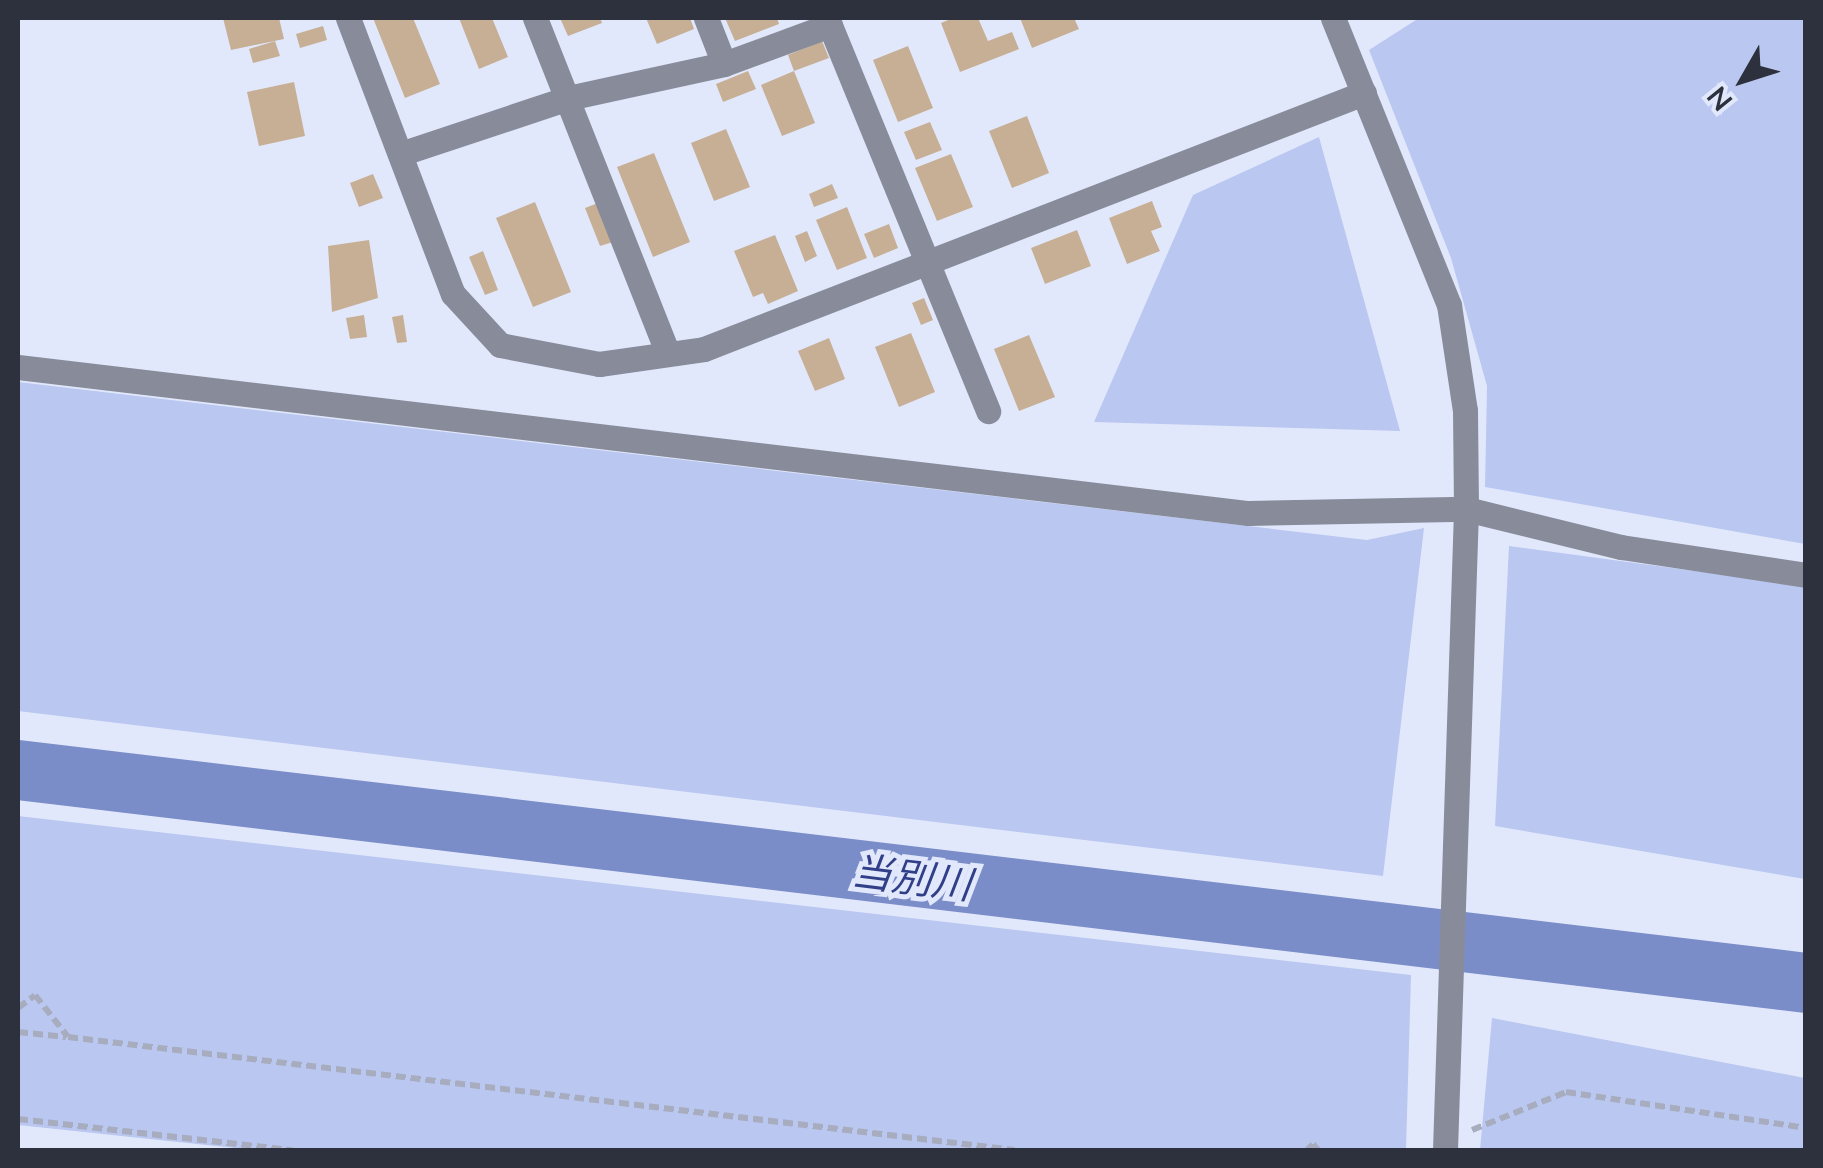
<!DOCTYPE html>
<meta charset="utf-8">
<style>
body{margin:0}
#map{position:relative;width:1823px;height:1168px;overflow:hidden;background:#e2e8fc;font-family:Mulish,"Noto Sans JP",sans-serif}
div>[style]{position:absolute}
[style*='--x']{left:calc(var(--x)*1px);top:calc(var(--y)*1px);width:calc(var(--w)*1px);rotate:calc(var(--a)*1deg)}
.green>*{inset:0;background:#bac7f0}
.river>*{height:60px;margin:-30px;padding:0 30px;transform-origin:30px;border-radius:30px;background:#7b8dc9}
.building>*{inset:0;background:#c6af95}
.path>*{height:6px;margin-top:-3px;transform-origin:0;background:repeating-linear-gradient(90deg,#a7acbe 0 10px,transparent 0 15px)}
.minor>*{height:25px;margin:-12.5px;padding:0 12.5px;transform-origin:12.5px;border-radius:12.5px;background:#888c9a}
.minor-bridge>*{height:25px;margin:-12.5px;padding:0 12.5px;transform-origin:12.5px;border-radius:12.5px;background:#888c9a}
span{translate:-50% -50%;white-space:nowrap;text-align:center;line-height:1.15;-webkit-text-stroke:10px #e2e8fc;paint-order:stroke}
.water-label{font-size:40px;color:#303f88;font-style:italic}
.frame{position:absolute;inset:0;border:20px solid #2d313d;pointer-events:none}
.north{position:absolute;left:1693px;top:30px;width:100px;height:100px;-webkit-text-stroke:8px #e2e8fc;paint-order:stroke;rotate:231deg;font-size:28px;font-weight:700;line-height:40px;text-align:center;color:#2d313d}
.north::after{content:'';display:block;margin:auto;width:35px;height:45px;background:#2d313d;clip-path:polygon(50% 0,100% 100%,50% 72%,0 100%)}
</style>
<div id="map">
<div class="green">
<div style="clip-path:polygon(1419px 18px,1805px 18px,1805px 544px,1485px 487px,1487px 386px,1451px 258px,1369px 50px)"></div>
<div style="clip-path:polygon(1319px 137px,1400px 431px,1094px 422px,1193px 195px)"></div>
<div style="clip-path:polygon(18px 382px,1367px 540px,1424px 528px,1383px 876px,18px 711px)"></div>
<div style="clip-path:polygon(1509px 546px,1805px 586px,1805px 879px,1495px 826px)"></div>
<div style="clip-path:polygon(18px 816px,1411px 975px,1406px 1150px,253px 1150px,18px 1125px)"></div>
<div style="clip-path:polygon(1492px 1018px,1805px 1078px,1805px 1150px,1480px 1150px)"></div>
</div>
<div class="river">
<div style="--x:18;--y:770;--w:1801;--a:6.79"></div>
</div>
<div class="building">
<div style="clip-path:polygon(223px 18px,279px 18px,284px 39px,231px 50px)"></div>
<div style="clip-path:polygon(373px 18px,413px 18px,440px 84px,405px 98px)"></div>
<div style="clip-path:polygon(459px 18px,492px 18px,508px 57px,479px 69px)"></div>
<div style="clip-path:polygon(560px 18px,600px 18px,602px 23px,568px 36px)"></div>
<div style="clip-path:polygon(646px 18px,690px 18px,694px 29px,657px 44px)"></div>
<div style="clip-path:polygon(725px 18px,777px 18px,779px 24px,735px 41px)"></div>
<div style="clip-path:polygon(953px 18px,978px 18px,988px 41px,1012px 32px,1019px 49px,960px 72px,941px 23px)"></div>
<div style="clip-path:polygon(1020px 18px,1074px 18px,1079px 29px,1032px 48px)"></div>
<div style="clip-path:polygon(323px 26px,327px 40px,300px 48px,296px 34px)"></div>
<div style="clip-path:polygon(275px 41px,280px 56px,253px 63px,249px 49px)"></div>
<div style="clip-path:polygon(822px 41px,829px 58px,794px 71px,788px 55px)"></div>
<div style="clip-path:polygon(908px 46px,933px 108px,898px 122px,873px 60px)"></div>
<div style="clip-path:polygon(748px 71px,756px 89px,723px 102px,716px 84px)"></div>
<div style="clip-path:polygon(794px 71px,815px 123px,782px 136px,761px 85px)"></div>
<div style="clip-path:polygon(294px 82px,305px 136px,259px 146px,247px 92px)"></div>
<div style="clip-path:polygon(1027px 116px,1049px 173px,1012px 188px,989px 131px)"></div>
<div style="clip-path:polygon(930px 122px,942px 150px,916px 160px,904px 132px)"></div>
<div style="clip-path:polygon(726px 129px,750px 187px,714px 201px,691px 143px)"></div>
<div style="clip-path:polygon(654px 153px,690px 242px,653px 257px,617px 167px)"></div>
<div style="clip-path:polygon(951px 154px,973px 207px,937px 221px,915px 168px)"></div>
<div style="clip-path:polygon(373px 174px,383px 198px,359px 207px,350px 183px)"></div>
<div style="clip-path:polygon(832px 184px,838px 198px,814px 207px,809px 194px)"></div>
<div style="clip-path:polygon(1152px 201px,1162px 227px,1151px 231px,1160px 251px,1127px 264px,1109px 218px)"></div>
<div style="clip-path:polygon(535px 202px,571px 292px,533px 307px,496px 218px)"></div>
<div style="clip-path:polygon(598px 203px,613px 242px,600px 246px,585px 208px)"></div>
<div style="clip-path:polygon(847px 207px,867px 258px,837px 270px,816px 220px)"></div>
<div style="clip-path:polygon(889px 224px,898px 248px,874px 258px,864px 234px)"></div>
<div style="clip-path:polygon(1077px 230px,1091px 266px,1045px 284px,1031px 248px)"></div>
<div style="clip-path:polygon(807px 231px,817px 256px,805px 262px,795px 236px)"></div>
<div style="clip-path:polygon(775px 235px,798px 291px,768px 304px,763px 293px,753px 297px,734px 251px)"></div>
<div style="clip-path:polygon(369px 240px,378px 298px,332px 312px,328px 246px)"></div>
<div style="clip-path:polygon(483px 251px,498px 290px,485px 295px,469px 257px)"></div>
<div style="clip-path:polygon(924px 298px,933px 320px,921px 325px,912px 303px)"></div>
<div style="clip-path:polygon(364px 315px,367px 337px,350px 339px,346px 318px)"></div>
<div style="clip-path:polygon(403px 315px,407px 342px,397px 343px,392px 317px)"></div>
<div style="clip-path:polygon(911px 333px,935px 392px,899px 407px,875px 347px)"></div>
<div style="clip-path:polygon(1029px 335px,1055px 397px,1019px 411px,994px 349px)"></div>
<div style="clip-path:polygon(829px 338px,845px 379px,815px 391px,798px 351px)"></div>
</div>
<div class="path">
<div style="--x:18;--y:1008;--w:21;--a:-37"></div>
<div style="--x:35;--y:995;--w:53;--a:51.8"></div>
<div style="--x:68;--y:1037;--w:953;--a:6.81"></div>
<div style="--x:18;--y:1032;--w:48;--a:5.9"></div>
<div style="--x:18;--y:1119;--w:276;--a:6.5"></div>
<div style="--x:1472;--y:1130;--w:101;--a:-22"></div>
<div style="--x:1566;--y:1092;--w:243;--a:8.5"></div>
<div style="--x:1307;--y:1150;--w:8;--a:-45"></div>
<div style="--x:1313;--y:1144;--w:8;--a:50"></div>
</div>
<div class="minor">
<div style="--x:348;--y:18;--w:295;--a:69.2"></div>
<div style="--x:453;--y:294;--w:69;--a:47.3"></div>
<div style="--x:500;--y:345;--w:101;--a:10.9"></div>
<div style="--x:599;--y:364;--w:106;--a:-8.1"></div>
<div style="--x:704;--y:349;--w:708;--a:-21.2"></div>
<div style="--x:535;--y:18;--w:361;--a:68.4"></div>
<div style="--x:706;--y:18;--w:49;--a:68.6"></div>
<div style="--x:827;--y:18;--w:425;--a:67.7"></div>
<div style="--x:1333;--y:18;--w:310;--a:68"></div>
<div style="--x:1449;--y:305;--w:107;--a:81.4"></div>
<div style="--x:1465;--y:411;--w:98;--a:89.4"></div>
<div style="--x:400;--y:154;--w:177;--a:-18.4"></div>
<div style="--x:568;--y:98;--w:160;--a:-12.3"></div>
<div style="--x:724;--y:64;--w:113;--a:-20.2"></div>
<div style="--x:18;--y:367;--w:1239;--a:6.77"></div>
<div style="--x:1248;--y:513;--w:218;--a:-1.1"></div>
<div style="--x:1466;--y:509;--w:160;--a:13.8"></div>
<div style="--x:1621;--y:547;--w:187;--a:8.6"></div>
</div>
<div class="minor-bridge">
<div style="--x:1445;--y:1150;--w:641;--a:-88.12"></div>
</div>
<div class="water-label">
<span style="left:912px;top:877px;rotate:7deg">当別川</span>
</div>
<div class="frame"></div>
<div class="north">N</div>
</div>
